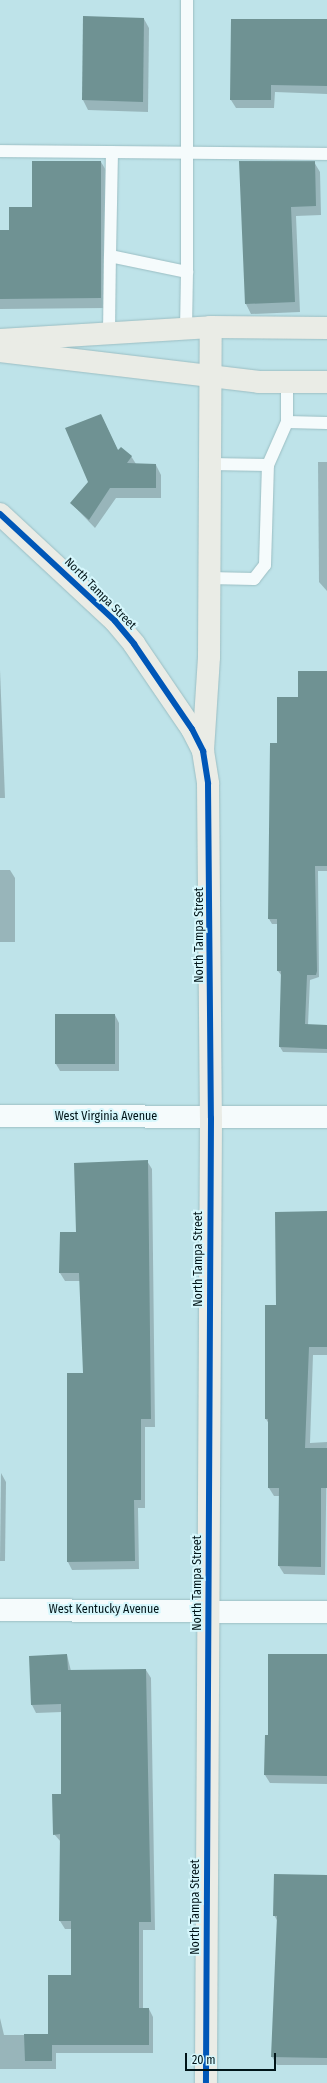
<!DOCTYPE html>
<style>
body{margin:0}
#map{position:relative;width:327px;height:2083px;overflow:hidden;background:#bee3e9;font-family:"Fira Sans Condensed",sans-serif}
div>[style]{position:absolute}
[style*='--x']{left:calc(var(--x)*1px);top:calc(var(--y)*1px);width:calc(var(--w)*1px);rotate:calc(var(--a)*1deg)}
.shadow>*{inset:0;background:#0003}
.building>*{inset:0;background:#6f9293}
.roads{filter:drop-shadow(0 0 1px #9bbec3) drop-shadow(0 0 1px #9bbec3)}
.service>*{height:12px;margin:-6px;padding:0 6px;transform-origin:6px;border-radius:6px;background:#f5fbfc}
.minor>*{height:22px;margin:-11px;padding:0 11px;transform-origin:11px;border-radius:11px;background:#f5fbfc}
.primary>*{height:22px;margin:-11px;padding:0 11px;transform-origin:11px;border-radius:11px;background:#eaece6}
.cycleway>*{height:6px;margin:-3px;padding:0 3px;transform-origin:3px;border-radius:3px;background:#0057b8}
span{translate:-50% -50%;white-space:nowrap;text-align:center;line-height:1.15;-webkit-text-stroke:4px #d6f7fc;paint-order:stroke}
.street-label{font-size:12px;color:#001418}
.scale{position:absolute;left:185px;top:2053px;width:91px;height:18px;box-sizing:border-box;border:2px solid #001418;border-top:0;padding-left:5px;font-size:12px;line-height:14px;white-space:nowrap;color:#001418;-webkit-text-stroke:3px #d6f7fc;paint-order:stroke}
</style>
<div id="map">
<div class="shadow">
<div style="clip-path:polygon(84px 17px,144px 19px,149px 28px,148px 112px,88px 110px,83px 100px)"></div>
<div style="clip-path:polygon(232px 20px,327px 20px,327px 94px,275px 92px,274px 108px,236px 108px,231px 100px)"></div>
<div style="clip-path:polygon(101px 162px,107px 172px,107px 308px,0 309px,0 231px,10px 231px,33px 208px)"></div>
<div style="clip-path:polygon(240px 162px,314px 162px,320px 172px,321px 215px,296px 216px,300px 312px,251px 314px,246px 304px)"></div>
<div style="clip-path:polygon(101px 415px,118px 451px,131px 456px,136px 464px,156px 465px,161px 475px,161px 498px,116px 498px,95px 528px,71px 503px,90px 483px)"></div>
<div style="clip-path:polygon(318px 462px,327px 462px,327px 591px,319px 582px)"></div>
<div style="clip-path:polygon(0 670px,5px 798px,0 798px)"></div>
<div style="clip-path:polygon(327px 672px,327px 871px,318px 871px,319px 977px,310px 980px,308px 1025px,327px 1026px,327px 1053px,283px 1052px,280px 1047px,282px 976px,278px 971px,278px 924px,272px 924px,269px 919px,278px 744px,299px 698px)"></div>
<div style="clip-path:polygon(0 870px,10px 870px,15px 878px,15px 942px,0 942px)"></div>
<div style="clip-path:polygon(115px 1015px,119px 1023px,119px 1071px,60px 1071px,56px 1064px)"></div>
<div style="clip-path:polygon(147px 1161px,152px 1169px,155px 1427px,145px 1427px,145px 1508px,138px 1508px,139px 1569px,72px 1570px,68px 1562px,84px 1374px,80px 1281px,65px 1281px,60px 1273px,77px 1233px)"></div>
<div style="clip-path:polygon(327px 1212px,327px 1355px,313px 1355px,310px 1443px,327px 1442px,325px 1575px,284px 1574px,279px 1566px,280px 1496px,274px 1496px,269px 1488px,269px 1424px,266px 1419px,277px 1306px)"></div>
<div style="clip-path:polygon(1px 1473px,6px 1482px,5px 1561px,0 1561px)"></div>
<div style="clip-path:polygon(327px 1654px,327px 1784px,270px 1783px,265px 1775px,266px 1736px,269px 1736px,269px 1655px)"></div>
<div style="clip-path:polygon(67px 1655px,71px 1671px,146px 1670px,151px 1678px,155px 1930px,143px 1930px,143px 2009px,149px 2009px,153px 2017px,153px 2053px,56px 2053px,56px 2069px,0 2069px,0 2018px,4px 2035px,49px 2035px,72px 1976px,72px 1929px,65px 1929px,60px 1921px,61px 1842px,54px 1834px,62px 1795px,62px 1712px,36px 1713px,32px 1705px,30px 1657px)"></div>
<div style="clip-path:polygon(327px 1876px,327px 2065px,277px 2065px,272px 2057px,278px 1922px,274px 1915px)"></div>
</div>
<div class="building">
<div style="clip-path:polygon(83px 16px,144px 18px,143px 102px,82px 100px)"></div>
<div style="clip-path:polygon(231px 19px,327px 19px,327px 86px,271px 85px,271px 100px,230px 100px)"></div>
<div style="clip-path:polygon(32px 161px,101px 161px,101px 298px,0 299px,0 230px,9px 230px,9px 207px,32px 207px)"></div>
<div style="clip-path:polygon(239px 161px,315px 161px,316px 206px,291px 207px,295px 302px,245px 304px)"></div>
<div style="clip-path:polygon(101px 414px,118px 450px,121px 447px,132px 456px,127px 463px,156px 464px,156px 488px,110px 488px,89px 520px,70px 503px,88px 482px,65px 428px)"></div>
<div style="clip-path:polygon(298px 671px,327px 671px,327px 866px,315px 866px,317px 971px,316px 975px,307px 975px,305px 1024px,327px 1025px,327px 1049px,279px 1047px,281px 971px,277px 971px,277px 919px,268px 919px,270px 743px,277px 743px,277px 697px,298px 697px)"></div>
<div style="clip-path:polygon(55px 1014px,115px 1014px,115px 1064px,55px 1064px)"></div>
<div style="clip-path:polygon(148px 1160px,151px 1419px,141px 1419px,141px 1500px,134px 1500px,135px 1561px,67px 1562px,67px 1373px,83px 1373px,79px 1273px,59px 1273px,60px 1232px,76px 1232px,74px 1163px)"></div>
<div style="clip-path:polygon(327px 1211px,327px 1347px,309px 1347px,305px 1448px,327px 1448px,327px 1488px,321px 1488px,321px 1567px,278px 1566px,279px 1488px,268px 1488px,268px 1419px,265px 1419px,265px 1305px,276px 1305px,275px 1212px)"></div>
<div style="clip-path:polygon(67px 1654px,68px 1670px,146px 1669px,151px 1922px,139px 1922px,139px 2008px,149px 2008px,149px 2045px,52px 2045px,52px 2061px,25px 2061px,24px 2034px,48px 2034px,48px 1975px,71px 1975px,71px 1921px,59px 1921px,60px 1834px,53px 1835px,52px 1794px,61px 1794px,61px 1704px,31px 1705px,29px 1656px)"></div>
<div style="clip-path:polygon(268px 1654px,327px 1654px,327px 1776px,264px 1775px,265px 1735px,268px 1735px)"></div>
<div style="clip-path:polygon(274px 1874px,327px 1875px,327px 2058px,271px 2057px,277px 1916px,273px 1916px)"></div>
</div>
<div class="roads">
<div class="service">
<div style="--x:0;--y:151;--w:327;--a:0.5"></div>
<div style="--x:112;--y:152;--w:104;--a:91.1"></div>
<div style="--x:110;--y:256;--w:79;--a:11.7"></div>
<div style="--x:187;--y:272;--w:57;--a:91"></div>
<div style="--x:187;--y:272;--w:272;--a:-90"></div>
<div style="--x:109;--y:333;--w:77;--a:-89.3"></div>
<div style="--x:287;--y:422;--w:40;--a:1.4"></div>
<div style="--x:268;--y:465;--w:47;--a:-66.2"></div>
<div style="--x:287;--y:422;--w:40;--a:-90"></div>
<div style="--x:209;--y:578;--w:45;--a:1.3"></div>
<div style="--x:254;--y:579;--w:18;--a:-52"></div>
<div style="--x:265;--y:565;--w:100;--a:-88.3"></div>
<div style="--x:268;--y:465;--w:58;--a:-179"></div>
</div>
<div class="minor">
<div style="--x:0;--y:1116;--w:327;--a:0.2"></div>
<div style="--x:0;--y:1610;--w:327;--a:0.4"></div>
</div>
<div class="primary">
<div style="--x:0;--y:340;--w:211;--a:-3.5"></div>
<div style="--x:211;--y:327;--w:116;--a:0.5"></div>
<div style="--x:0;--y:351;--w:261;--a:6.8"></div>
<div style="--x:259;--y:382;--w:68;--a:0"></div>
<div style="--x:0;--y:514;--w:157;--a:42.9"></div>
<div style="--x:115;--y:621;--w:30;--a:50"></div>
<div style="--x:134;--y:644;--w:103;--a:55.7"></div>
<div style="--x:192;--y:729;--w:25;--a:63"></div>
<div style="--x:203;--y:751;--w:33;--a:81"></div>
<div style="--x:208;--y:784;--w:334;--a:89.5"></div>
<div style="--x:211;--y:1118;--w:965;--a:90.3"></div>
<div style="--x:203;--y:750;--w:93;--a:-86.3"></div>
<div style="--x:209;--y:657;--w:330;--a:-89.7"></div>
</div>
</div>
<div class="cycleway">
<div style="--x:0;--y:514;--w:157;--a:42.9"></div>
<div style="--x:115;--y:621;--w:30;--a:50"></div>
<div style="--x:134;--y:644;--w:103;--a:55.7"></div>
<div style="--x:192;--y:729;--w:25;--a:63"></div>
<div style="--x:203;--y:751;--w:33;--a:81"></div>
<div style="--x:208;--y:784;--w:334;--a:89.5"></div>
<div style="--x:211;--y:1118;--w:965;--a:90.3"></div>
</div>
<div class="street-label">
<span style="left:100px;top:594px;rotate:45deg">North Tampa Street</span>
<span style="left:200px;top:935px;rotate:-90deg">North Tampa Street</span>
<span style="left:106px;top:1117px">West Virginia Avenue</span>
<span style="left:199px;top:1259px;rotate:-90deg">North Tampa Street</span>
<span style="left:198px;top:1583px;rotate:-90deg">North Tampa Street</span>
<span style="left:104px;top:1610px">West Kentucky Avenue</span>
<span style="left:196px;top:1907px;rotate:-90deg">North Tampa Street</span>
</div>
<div class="scale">20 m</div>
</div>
